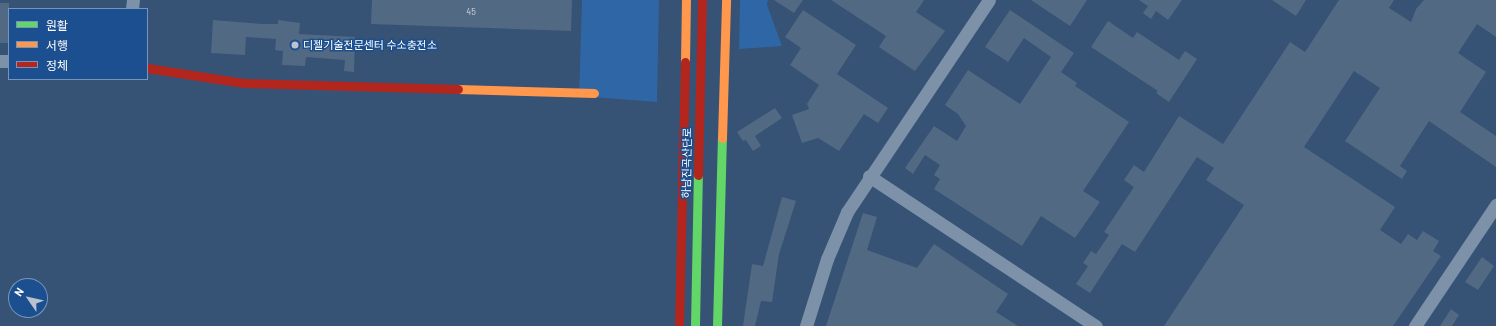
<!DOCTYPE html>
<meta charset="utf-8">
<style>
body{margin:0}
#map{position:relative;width:1496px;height:326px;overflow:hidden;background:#365274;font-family:Barlow,"Noto Sans KR",sans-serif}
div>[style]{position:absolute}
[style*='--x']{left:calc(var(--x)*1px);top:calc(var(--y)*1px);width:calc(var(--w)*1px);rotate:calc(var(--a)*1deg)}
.green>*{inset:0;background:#2f66a5}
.building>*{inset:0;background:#526984}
.street>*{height:13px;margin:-6.5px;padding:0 6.5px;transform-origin:6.5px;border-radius:6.5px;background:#7d92a8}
.fast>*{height:9px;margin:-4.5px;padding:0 4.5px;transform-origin:4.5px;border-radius:4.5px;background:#63d668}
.slow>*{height:9px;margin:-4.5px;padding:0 4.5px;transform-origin:4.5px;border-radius:4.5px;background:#ff974d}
.jam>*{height:9px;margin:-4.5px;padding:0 4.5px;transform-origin:4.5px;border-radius:4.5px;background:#b3261e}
.dots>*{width:11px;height:11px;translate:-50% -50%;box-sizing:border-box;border:2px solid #1b4f8f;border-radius:50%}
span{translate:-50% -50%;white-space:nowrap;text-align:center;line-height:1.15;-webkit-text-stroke:3px #1b4f8f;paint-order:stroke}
.number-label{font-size:9px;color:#d4dae0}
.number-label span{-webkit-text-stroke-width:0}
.poi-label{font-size:11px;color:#fff}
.left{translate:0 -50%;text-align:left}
.street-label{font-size:11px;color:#fff}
.legend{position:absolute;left:8px;top:8px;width:140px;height:72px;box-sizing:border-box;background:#1b4f8f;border:1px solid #7695bc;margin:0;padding:5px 7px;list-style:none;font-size:12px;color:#fff}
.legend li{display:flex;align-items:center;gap:8px;height:20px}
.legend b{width:20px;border:1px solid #7695bc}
.north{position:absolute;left:8px;top:278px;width:40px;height:40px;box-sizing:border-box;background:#1b4f8f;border:1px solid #7695bc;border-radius:50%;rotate:304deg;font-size:11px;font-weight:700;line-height:16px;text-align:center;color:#fff}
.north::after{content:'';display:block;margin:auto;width:14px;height:18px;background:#b9c2ce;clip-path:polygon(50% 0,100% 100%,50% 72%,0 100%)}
</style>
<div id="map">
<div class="green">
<div style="clip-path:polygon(582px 0,659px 0,657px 102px,579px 96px)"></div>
<div style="clip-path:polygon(740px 0,768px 0,767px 5px,782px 46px,739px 49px)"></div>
</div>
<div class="building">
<div style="clip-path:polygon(372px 0,572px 0,571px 31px,371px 24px)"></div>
<div style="clip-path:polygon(774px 0,803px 0,794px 13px)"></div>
<div style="clip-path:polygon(831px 0,924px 0,916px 12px,945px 31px,915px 71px,879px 47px,886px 36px)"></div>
<div style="clip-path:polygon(1031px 0,1087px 0,1070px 26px)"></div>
<div style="clip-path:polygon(1139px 0,1182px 0,1168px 20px,1156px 11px,1151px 19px,1143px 13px,1148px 6px)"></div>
<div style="clip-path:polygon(1272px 0,1306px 0,1296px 16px)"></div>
<div style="clip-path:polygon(1339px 0,1394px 0,1389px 8px,1411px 22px,1416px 9px,1424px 0,1496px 0,1496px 37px,1477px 24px,1458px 53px,1486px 72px,1460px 112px,1496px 136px,1496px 167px,1429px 121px,1400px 166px,1407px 171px,1402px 179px,1345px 141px,1380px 88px,1354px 71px,1304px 147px,1395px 207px,1380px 230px,1401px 244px,1408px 234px,1417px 240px,1423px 231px,1439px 241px,1433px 251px,1441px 256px,1393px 326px,1164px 326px,1244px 205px,1206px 180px,1214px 168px,1197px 157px,1135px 252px,1122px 244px,1090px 293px,1076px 284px,1088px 266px,1083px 263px,1091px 251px,1096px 254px,1109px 235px,1104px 232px,1134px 187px,1124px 180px,1134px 165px,1144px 172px,1179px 116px,1223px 144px,1290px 42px,1305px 52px)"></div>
<div style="clip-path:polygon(0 3px,9px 3px,9px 43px,0 43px)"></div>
<div style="clip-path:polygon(803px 10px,856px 45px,837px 74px,888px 108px,878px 123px,864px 114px,839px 151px,818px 138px,802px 143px,792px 115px,809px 109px,807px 104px,819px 85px,790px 65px,801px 48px,785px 37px)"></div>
<div style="clip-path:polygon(1010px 10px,1074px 53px,1061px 72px,1077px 83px,1075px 86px,1129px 122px,1083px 191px,1100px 202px,1075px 238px,1041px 216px,1022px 246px,934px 189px,940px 179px,934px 175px,940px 165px,925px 155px,913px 174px,905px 168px,934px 126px,957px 141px,966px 126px,958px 114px,945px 105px,968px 70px,1020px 104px,1051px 57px,1024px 38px,1008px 62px,985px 47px)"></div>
<div style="clip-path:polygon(213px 20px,261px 24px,278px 24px,278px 20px,300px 23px,299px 34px,355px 37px,354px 72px,344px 71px,345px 60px,306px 57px,305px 66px,282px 65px,283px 51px,275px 50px,276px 39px,246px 37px,245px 55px,211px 53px)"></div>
<div style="clip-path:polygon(1108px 21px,1133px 38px,1137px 32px,1179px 60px,1185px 51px,1197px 59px,1169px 102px,1156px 93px,1158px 91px,1091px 47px)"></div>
<div style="clip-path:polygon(775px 108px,782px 118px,755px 136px,761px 146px,753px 151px,746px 140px,743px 141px,737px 132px)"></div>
<div style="clip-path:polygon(782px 197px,796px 201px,779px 254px,772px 302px,761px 301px,755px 326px,743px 326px,752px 264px,763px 266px)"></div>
<div style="clip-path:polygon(863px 213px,877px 217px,867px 250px,917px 268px,934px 244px,1008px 294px,996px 312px,1018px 326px,826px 326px)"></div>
<div style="clip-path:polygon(1482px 257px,1494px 266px,1478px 290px,1465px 282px)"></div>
<div style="clip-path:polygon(1451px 309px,1459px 315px,1452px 326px,1440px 326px)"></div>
</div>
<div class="street">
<div style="--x:132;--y:9;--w:9;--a:-84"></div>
<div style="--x:0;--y:61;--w:9;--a:0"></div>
<div style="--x:869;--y:176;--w:272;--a:33.5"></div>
<div style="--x:806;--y:326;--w:70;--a:-72.6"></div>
<div style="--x:827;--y:259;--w:51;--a:-66.9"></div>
<div style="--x:847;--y:212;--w:255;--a:-56.2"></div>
<div style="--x:1415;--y:326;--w:146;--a:-56.2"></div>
</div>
<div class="fast">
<div style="--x:695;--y:326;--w:151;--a:-88.9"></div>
<div style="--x:717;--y:326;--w:188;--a:-88.5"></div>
</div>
<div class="slow">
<div style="--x:685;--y:62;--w:62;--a:-89.1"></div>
<div style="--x:458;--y:89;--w:136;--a:1.7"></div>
<div style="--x:722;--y:138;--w:138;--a:-88.3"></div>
</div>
<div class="jam">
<div style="--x:147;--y:68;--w:98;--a:8.8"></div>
<div style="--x:244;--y:83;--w:214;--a:1.6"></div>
<div style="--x:698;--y:175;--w:175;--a:-88.7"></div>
<div style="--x:679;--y:326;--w:264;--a:-88.7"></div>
</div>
<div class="dots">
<div style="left:295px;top:45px;background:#b9c2ce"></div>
</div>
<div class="number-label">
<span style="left:471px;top:12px">45</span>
</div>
<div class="poi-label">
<span class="left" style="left:303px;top:45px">디젤기술전문센터 수소충전소</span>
</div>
<div class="street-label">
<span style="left:687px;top:163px;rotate:-89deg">하남진곡산단로</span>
</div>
<ul class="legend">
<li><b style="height:5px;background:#63d668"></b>원활</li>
<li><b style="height:5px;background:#ff974d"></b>서행</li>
<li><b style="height:5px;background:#b3261e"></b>정체</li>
</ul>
<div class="north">N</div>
</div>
